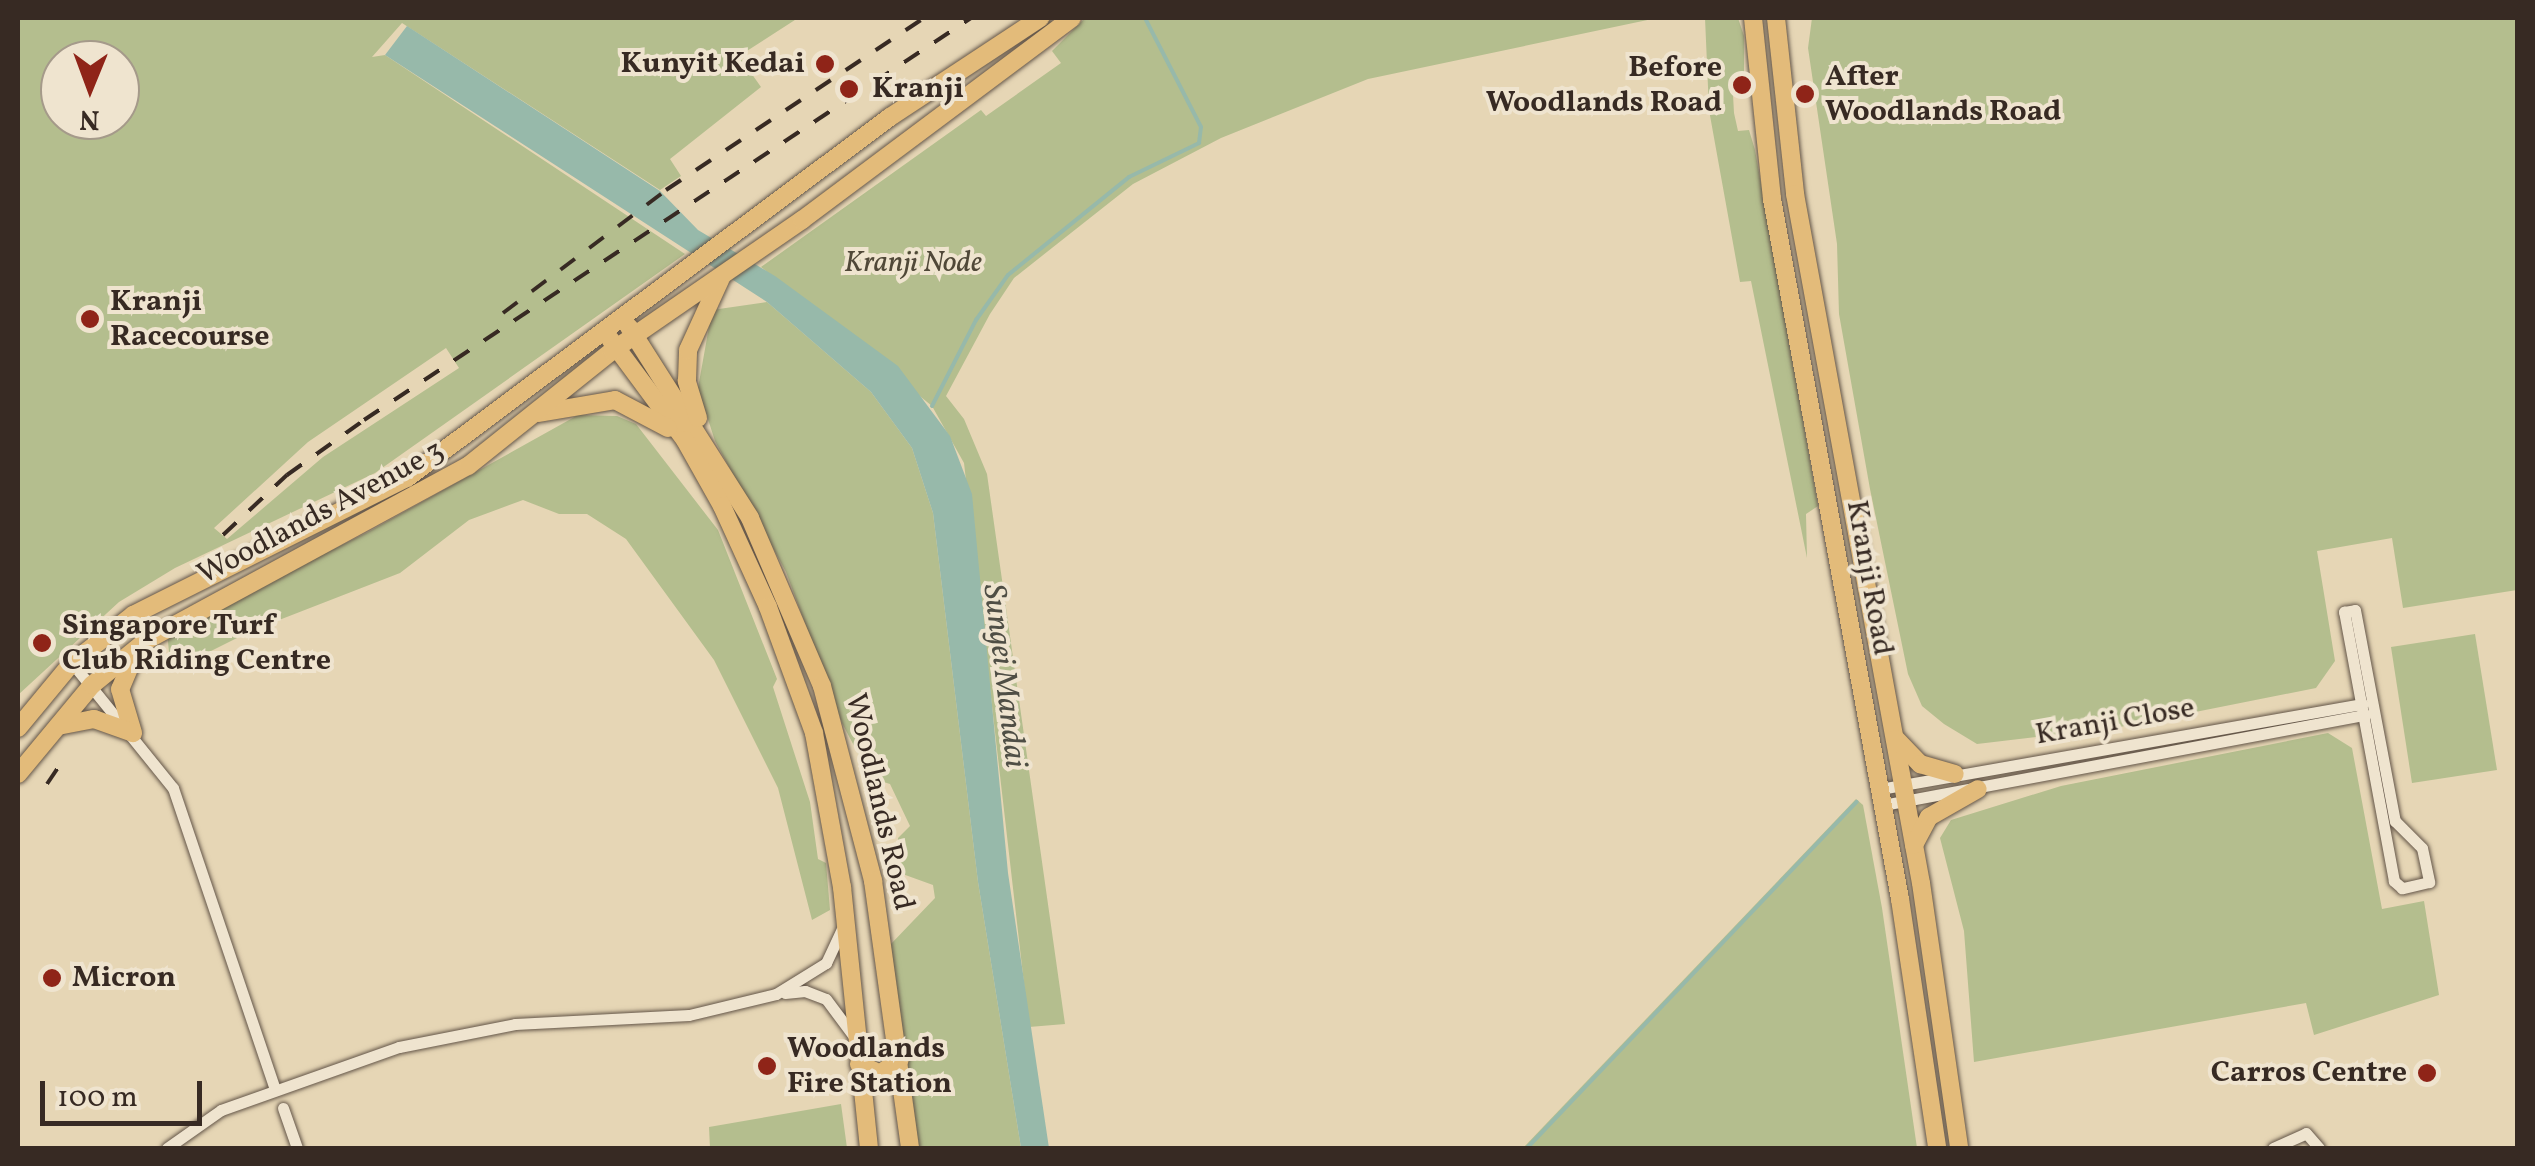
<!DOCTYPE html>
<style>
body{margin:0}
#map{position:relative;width:2535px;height:1166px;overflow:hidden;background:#e6d6b5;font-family:Vollkorn,serif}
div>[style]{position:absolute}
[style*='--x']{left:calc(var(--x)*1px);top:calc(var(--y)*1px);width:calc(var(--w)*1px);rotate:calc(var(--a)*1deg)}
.green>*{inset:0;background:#b4be8e}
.water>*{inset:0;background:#97b9aa}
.stream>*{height:4px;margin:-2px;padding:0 2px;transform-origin:2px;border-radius:2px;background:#97b9aa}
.roads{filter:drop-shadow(0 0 2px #635548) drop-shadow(0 0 2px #635548)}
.street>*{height:11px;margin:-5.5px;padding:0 5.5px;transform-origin:5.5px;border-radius:5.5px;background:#efe4cf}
.primary>*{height:18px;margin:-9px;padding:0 9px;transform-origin:9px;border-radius:9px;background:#e3bb7a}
.rail>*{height:4px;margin-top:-2px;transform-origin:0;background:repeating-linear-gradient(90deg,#372a23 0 18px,transparent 0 36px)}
.dots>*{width:28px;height:28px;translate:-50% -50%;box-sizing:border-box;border:5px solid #efe4cf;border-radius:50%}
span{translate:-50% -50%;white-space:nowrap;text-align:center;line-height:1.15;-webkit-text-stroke:8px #efe4cf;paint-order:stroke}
.poi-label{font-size:30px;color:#372a23;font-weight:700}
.right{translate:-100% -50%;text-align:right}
.left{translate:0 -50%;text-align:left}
.park-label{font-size:30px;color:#504838;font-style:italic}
.street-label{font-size:30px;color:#372a23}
.water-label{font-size:32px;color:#4f4e45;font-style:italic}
.frame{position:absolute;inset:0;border:20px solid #372a23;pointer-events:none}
.north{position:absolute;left:40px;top:40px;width:100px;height:100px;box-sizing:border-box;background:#efe4cf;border:2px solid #a59a8a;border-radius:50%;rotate:181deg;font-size:28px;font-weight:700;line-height:40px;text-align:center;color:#372a23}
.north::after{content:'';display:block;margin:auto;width:35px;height:45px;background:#8f2418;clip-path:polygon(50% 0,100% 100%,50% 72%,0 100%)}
.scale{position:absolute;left:40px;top:1081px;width:162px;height:45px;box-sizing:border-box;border:5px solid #372a23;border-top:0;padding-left:12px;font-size:30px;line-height:35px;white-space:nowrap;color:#372a23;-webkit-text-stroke:8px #efe4cf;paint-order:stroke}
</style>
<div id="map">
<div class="green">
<div style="clip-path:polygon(evenodd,18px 18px,798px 18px,739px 56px,761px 87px,670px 159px,681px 176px,660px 190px,402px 23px,372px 57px,385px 55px,685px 254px,375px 473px,175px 568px,119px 602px,18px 695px,18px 18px,60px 60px,120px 60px,120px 120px,60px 120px,60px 60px,18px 18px,446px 348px,459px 368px,323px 457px,227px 539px,214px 528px,308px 442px,446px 348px)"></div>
<div style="clip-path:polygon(1085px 18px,1657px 18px,1368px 79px,1221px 138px,1133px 184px,1014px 278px,990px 314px,946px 396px,964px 419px,987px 474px,1065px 1024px,1029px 1027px,964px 463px,932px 406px,761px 267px,981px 110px,986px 116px,1061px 63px,1052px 51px)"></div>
<div style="clip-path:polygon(1705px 18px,1738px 18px,1744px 36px,1744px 76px,1732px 76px,1734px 113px,1738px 131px,1749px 130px,1755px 150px,1818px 506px,1806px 514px,1807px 558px,1751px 281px,1740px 282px,1709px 110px)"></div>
<div style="clip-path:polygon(1812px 18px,2517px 18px,2517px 590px,2403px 608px,2392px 538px,2317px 551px,2335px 661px,2316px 688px,2120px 727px,1977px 744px,1944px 724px,1922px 706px,1908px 674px,1870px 489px,1839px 314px,1837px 244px,1808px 48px)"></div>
<div style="clip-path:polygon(767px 302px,871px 392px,912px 448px,933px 513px,978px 882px,1021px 1148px,914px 1148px,890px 945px,935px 898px,933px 885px,897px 872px,898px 838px,910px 826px,890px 784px,871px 778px,842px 723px,786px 572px,715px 441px,698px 388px,712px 310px)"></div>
<div style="clip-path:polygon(578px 415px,617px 416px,636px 424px,718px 530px,777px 679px,773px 687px,810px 802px,818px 859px,826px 863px,830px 910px,812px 920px,778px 788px,714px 660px,626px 539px,587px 514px,559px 514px,523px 500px,469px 520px,400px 573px,251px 631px,177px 668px,169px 652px,167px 632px,368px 532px)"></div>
<div style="clip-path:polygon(2475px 634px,2497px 770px,2412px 783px,2391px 647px)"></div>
<div style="clip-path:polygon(2328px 733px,2352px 748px,2382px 909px,2424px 901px,2439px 995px,2314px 1035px,2306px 1003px,1974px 1062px,1964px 931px,1940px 838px,1951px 820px,2061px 786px)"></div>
<div style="clip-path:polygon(1856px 799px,1863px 805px,1882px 908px,1917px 1148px,1523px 1148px)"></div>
<div style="clip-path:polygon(841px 1104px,847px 1148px,710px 1148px,709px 1127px)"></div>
</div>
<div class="water">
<div style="clip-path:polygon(407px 26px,660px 191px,698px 230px,775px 276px,898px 366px,950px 436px,972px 494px,1008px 873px,1049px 1148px,1021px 1148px,978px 882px,933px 513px,912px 448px,871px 392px,767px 302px,385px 55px)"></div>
</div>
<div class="stream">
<div style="--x:932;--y:406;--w:97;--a:-62.9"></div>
<div style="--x:976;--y:320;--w:55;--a:-54.6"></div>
<div style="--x:1008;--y:275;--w:156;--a:-39"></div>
<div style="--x:1129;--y:177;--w:78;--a:-25.9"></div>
<div style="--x:1199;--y:143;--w:16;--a:-83"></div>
<div style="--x:1201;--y:127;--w:123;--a:-117.2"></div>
<div style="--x:1527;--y:1148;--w:478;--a:-46.4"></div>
</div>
<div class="roads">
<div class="street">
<div style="--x:2355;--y:610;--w:215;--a:79.3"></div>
<div style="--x:2395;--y:821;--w:38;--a:45"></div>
<div style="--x:2422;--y:848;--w:35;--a:78"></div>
<div style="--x:2429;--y:882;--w:28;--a:167"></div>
<div style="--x:2402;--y:888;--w:11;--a:-139"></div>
<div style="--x:2394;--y:881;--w:274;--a:-100.5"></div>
<div style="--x:2344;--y:612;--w:11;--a:-10"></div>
<div style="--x:72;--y:663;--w:161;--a:51.1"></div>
<div style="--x:173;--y:788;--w:318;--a:71.3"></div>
<div style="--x:1880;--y:789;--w:490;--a:-10"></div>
<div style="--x:1883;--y:805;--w:491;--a:-10.6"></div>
<div style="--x:785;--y:993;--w:20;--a:-6"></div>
<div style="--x:805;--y:991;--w:22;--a:21"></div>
<div style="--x:826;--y:999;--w:49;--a:53.4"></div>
<div style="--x:283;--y:1108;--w:42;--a:70.7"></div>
<div style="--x:167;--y:1148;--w:66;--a:-35.1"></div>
<div style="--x:221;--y:1110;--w:189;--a:-19.5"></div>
<div style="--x:399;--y:1047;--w:118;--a:-11.2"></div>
<div style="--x:515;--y:1024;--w:174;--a:-3"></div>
<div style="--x:689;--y:1015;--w:89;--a:-13.6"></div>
<div style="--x:776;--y:994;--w:59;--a:-31.8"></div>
<div style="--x:826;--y:963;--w:38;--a:-65"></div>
<div style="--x:2273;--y:1148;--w:36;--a:-24"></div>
<div style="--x:2306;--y:1133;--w:20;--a:49"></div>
</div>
<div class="primary">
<div style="--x:1753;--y:18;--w:182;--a:84"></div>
<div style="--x:1772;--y:199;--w:712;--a:79.64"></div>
<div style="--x:1900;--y:899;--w:252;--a:81.5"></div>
<div style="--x:1776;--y:18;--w:177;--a:83.8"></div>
<div style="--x:1795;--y:194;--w:700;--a:79.64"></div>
<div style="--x:1921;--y:883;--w:268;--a:81.8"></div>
<div style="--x:629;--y:327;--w:226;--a:57.6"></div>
<div style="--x:750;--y:518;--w:183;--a:66.8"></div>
<div style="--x:822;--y:686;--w:202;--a:75.3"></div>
<div style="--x:873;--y:881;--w:270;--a:82.1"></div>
<div style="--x:610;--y:339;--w:126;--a:53.4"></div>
<div style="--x:685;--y:440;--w:76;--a:60.7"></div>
<div style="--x:722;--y:506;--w:111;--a:65.5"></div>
<div style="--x:768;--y:607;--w:134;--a:69.9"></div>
<div style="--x:814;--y:733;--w:157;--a:79.7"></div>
<div style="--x:842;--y:887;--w:262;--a:84.1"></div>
<div style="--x:539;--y:413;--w:77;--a:-9.7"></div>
<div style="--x:615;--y:400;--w:60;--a:27.8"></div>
<div style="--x:698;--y:418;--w:39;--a:-107"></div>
<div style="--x:687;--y:381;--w:31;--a:-88"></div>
<div style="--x:688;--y:350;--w:79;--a:-65.4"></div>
<div style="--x:133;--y:659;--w:33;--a:113"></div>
<div style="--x:120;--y:689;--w:46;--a:73.5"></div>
<div style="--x:58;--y:726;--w:37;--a:-11"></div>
<div style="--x:94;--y:719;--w:41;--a:19.7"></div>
<div style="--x:18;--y:728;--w:85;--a:-50.3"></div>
<div style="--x:72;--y:663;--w:78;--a:-38.2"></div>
<div style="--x:133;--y:615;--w:306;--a:-26.6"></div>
<div style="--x:407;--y:478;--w:603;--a:-36.77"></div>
<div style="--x:890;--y:117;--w:180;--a:-33.4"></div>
<div style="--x:1896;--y:739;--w:35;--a:46"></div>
<div style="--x:1920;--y:764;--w:36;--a:16"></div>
<div style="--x:18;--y:774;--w:116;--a:-50.3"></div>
<div style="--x:92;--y:685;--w:71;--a:-39.3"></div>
<div style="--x:147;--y:640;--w:365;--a:-28.5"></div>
<div style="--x:468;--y:466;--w:184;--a:-38.6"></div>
<div style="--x:612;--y:351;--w:231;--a:-34.6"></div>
<div style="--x:802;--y:220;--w:337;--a:-36.8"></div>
<div style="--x:1914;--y:845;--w:32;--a:-62"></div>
<div style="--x:1929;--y:817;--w:56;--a:-29.7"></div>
<div style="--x:859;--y:1064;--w:23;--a:25"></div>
<div style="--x:880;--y:1074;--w:25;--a:-37"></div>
</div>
</div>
<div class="rail">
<div style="--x:503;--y:313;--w:204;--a:-37"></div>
<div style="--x:666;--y:190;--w:310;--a:-33.7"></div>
<div style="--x:223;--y:535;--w:88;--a:-43.2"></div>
<div style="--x:287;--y:475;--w:95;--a:-35.5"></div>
<div style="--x:364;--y:420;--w:728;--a:-33.52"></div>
<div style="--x:47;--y:784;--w:29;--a:-56"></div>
</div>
<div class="dots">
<div style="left:825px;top:64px;background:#8f2418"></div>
<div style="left:1742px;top:85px;background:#8f2418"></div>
<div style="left:849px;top:89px;background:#8f2418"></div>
<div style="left:1805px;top:94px;background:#8f2418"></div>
<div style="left:90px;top:319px;background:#8f2418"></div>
<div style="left:42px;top:643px;background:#8f2418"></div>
<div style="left:52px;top:978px;background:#8f2418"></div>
<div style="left:767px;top:1066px;background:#8f2418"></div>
<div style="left:2427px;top:1073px;background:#8f2418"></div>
</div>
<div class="poi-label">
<span class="right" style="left:805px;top:64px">Kunyit Kedai</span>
<span class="right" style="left:1722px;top:85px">Before<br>Woodlands Road</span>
<span class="left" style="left:1825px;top:94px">After<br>Woodlands Road</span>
<span class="left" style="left:872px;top:89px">Kranji</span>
<span class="left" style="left:110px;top:319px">Kranji<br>Racecourse</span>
<span class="left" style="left:62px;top:643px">Singapore Turf<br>Club Riding Centre</span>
<span class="left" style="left:72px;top:978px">Micron</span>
<span class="left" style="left:787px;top:1066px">Woodlands<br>Fire Station</span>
<span class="right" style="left:2407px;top:1073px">Carros Centre</span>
</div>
<div class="park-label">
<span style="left:913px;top:263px">Kranji Node</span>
</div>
<div class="street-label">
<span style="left:321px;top:513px;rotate:-28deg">Woodlands Avenue 3</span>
<span style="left:1869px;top:578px;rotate:80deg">Kranji Road</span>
<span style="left:2115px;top:722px;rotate:-10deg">Kranji Close</span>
<span style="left:879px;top:802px;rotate:77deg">Woodlands Road</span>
</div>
<div class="water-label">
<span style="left:1003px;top:676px;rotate:83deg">Sungei Mandai</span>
</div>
<div class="frame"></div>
<div class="north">N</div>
<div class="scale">100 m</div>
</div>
